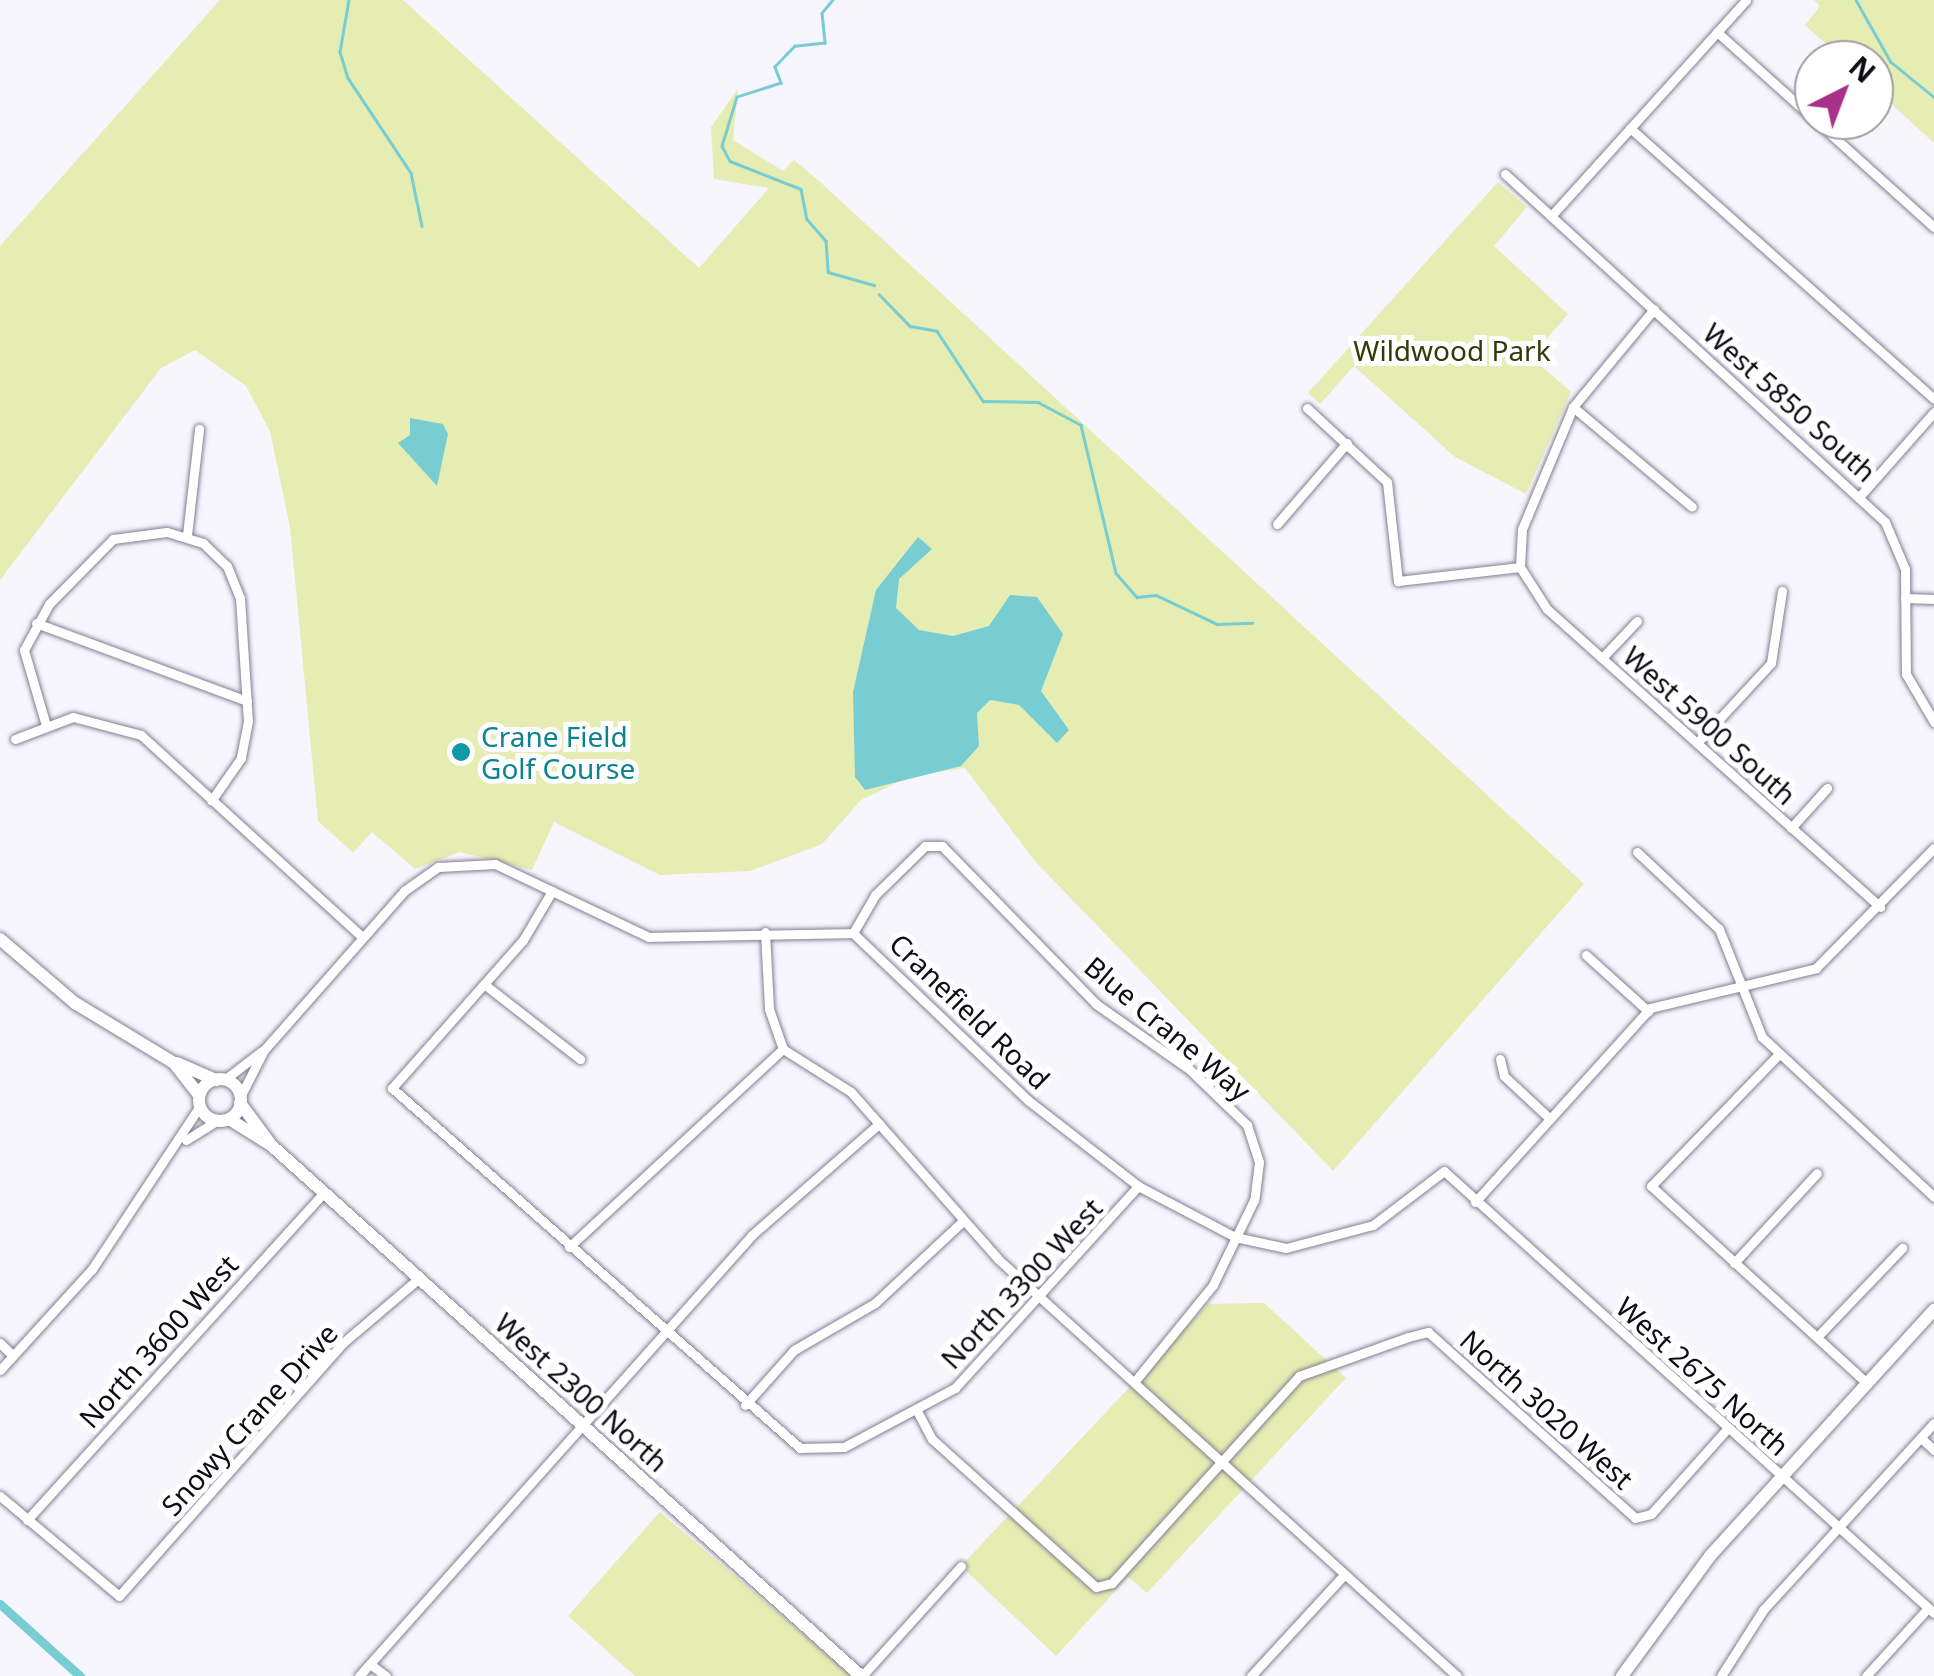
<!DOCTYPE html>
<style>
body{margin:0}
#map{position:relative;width:1934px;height:1676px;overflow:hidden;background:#f7f5fe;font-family:"Noto Sans",sans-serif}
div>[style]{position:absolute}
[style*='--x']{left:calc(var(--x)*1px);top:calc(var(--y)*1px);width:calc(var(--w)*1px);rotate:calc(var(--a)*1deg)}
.green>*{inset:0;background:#e5edb2}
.water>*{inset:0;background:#78cdd3}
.stream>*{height:2.5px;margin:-1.25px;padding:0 1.25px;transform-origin:1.25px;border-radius:1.25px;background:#78cdd3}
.canal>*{height:9px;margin:-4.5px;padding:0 4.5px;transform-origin:4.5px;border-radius:4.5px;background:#78cdd3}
.roads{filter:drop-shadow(0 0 2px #827f91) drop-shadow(0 0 2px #827f91)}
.street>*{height:9px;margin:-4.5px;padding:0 4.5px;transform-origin:4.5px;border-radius:4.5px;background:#fff}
.secondary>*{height:12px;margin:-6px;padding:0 6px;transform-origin:6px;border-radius:6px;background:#fff}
.secondary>.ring{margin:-6px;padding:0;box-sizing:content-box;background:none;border:12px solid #fff;border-radius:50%}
.dots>*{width:28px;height:28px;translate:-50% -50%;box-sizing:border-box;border:5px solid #fff;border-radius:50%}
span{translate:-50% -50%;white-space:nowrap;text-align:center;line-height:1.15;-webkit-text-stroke:10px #fff;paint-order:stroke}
.park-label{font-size:28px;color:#353908}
.street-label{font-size:28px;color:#0e0c13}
.culture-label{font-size:28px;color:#0d838f}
.left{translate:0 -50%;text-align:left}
.north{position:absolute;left:1794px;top:40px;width:100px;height:100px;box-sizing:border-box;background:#fff;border:2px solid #9f9ea1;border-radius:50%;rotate:42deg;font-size:28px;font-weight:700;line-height:40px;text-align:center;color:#0e0c13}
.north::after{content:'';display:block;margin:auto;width:35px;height:45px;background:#a93187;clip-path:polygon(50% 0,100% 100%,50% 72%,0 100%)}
</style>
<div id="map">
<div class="green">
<div style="clip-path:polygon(220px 0,403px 0,699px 268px,769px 188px,714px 179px,711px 127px,738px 89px,733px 140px,783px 171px,794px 160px,819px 181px,1584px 884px,1333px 1171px,1034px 860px,965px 768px,909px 777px,861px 800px,822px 844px,750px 871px,660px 875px,554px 822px,532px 870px,460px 852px,415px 869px,372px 832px,353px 853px,318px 821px,290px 527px,270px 431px,246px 386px,195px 350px,161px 368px,0 580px,0 246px)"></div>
<div style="clip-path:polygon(1814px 0,1934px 0,1934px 143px,1874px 88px,1874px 60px,1844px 60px,1805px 25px,1820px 6px)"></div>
<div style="clip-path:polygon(1498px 182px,1527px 207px,1494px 246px,1568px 314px,1531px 357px,1571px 392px,1526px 494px,1455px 457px,1354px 366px,1320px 404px,1308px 393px)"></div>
<div style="clip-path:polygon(1264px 1303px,1346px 1378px,1147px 1593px,1128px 1577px,1056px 1656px,961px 1566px,1208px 1304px)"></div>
<div style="clip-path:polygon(660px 1512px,852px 1676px,635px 1676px,568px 1616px)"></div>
</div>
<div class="water">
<div style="clip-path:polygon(410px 418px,443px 424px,448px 434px,437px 486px,398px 443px,410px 435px)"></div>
<div style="clip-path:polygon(918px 537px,932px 549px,899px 579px,896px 608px,919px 630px,953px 636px,989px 626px,1010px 595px,1037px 597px,1063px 634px,1041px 691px,1069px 730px,1057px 743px,1019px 705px,990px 700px,977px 713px,979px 746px,961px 766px,865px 790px,855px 777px,853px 692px,876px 590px)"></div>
</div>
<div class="stream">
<div style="--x:349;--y:0;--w:53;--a:99.8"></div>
<div style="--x:340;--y:52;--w:27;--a:73"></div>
<div style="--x:348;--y:78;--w:114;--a:56.4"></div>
<div style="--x:411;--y:173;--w:54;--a:78.3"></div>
<div style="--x:833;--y:0;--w:17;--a:130"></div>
<div style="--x:822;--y:13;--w:30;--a:84"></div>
<div style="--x:825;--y:43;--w:30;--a:174"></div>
<div style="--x:795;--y:46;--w:29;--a:134"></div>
<div style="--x:775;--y:67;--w:17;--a:69"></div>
<div style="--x:781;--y:83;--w:46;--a:162.3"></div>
<div style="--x:737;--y:97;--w:51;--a:107"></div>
<div style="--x:722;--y:146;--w:17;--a:62"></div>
<div style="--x:730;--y:161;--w:76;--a:21.5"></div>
<div style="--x:801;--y:189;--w:31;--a:79"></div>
<div style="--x:807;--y:219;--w:29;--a:49"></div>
<div style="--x:826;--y:241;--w:31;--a:86"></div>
<div style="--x:828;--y:272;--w:48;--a:15.8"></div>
<div style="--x:1856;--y:0;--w:71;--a:60.6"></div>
<div style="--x:1891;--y:62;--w:55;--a:39.1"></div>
<div style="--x:879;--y:294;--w:45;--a:45.9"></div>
<div style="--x:910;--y:326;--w:27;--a:10"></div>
<div style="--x:937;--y:331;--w:84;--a:56.7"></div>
<div style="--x:983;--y:401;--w:55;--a:1"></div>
<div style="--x:1038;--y:402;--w:49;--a:28.1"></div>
<div style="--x:1081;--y:425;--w:152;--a:76.7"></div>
<div style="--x:1116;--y:573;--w:32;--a:49"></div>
<div style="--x:1137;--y:597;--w:19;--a:-6"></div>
<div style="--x:1156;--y:595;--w:68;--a:25.4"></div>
<div style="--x:1217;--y:624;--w:35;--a:-2"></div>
</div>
<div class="canal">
<div style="--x:0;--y:1604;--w:108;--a:42"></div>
</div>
<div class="roads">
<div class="street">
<div style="--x:1717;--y:32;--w:130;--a:41.9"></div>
<div style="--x:1815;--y:120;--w:160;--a:42"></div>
<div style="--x:1630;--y:128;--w:407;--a:41.7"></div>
<div style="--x:1505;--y:174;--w:515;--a:42.48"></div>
<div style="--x:1885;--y:522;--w:51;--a:66.9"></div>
<div style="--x:1905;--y:569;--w:105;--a:89.5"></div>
<div style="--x:1906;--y:674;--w:56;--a:59.7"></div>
<div style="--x:1551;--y:216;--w:291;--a:-47.9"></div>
<div style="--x:1573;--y:407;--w:155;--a:40"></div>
<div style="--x:1307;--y:408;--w:109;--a:42.8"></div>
<div style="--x:1387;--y:482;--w:100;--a:83.7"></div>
<div style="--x:1398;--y:581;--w:123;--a:-6.5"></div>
<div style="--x:1520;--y:567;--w:38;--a:-87"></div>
<div style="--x:1522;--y:529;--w:132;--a:-67.3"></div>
<div style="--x:1573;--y:407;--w:127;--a:-50.4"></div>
<div style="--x:1860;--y:496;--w:112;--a:-48.6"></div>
<div style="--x:1277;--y:524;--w:107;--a:-49.2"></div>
<div style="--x:187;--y:535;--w:107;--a:-83.5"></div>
<div style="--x:1520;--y:567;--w:50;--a:57.3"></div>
<div style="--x:1547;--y:609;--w:447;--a:41.8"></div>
<div style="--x:1905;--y:598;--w:29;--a:2"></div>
<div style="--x:36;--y:623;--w:225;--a:20.3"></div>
<div style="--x:1602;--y:658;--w:51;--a:-46.6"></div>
<div style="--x:45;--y:722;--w:75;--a:-106.3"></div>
<div style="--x:24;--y:650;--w:52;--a:-61.5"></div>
<div style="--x:49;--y:604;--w:91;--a:-45.4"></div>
<div style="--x:113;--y:539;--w:54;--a:-7.4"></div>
<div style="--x:167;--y:532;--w:38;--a:17"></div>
<div style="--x:203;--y:543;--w:33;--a:44"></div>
<div style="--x:227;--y:566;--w:35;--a:68"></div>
<div style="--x:240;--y:598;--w:123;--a:86.3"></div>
<div style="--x:248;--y:721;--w:38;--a:101"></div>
<div style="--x:241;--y:758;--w:52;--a:124.9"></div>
<div style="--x:15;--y:739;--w:62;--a:-20.8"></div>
<div style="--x:73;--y:717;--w:70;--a:14.8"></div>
<div style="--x:141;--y:735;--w:299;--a:42.4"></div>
<div style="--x:1697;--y:743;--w:109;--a:-47.2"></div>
<div style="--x:1771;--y:663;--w:73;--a:-81.3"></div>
<div style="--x:1791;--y:828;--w:54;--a:-48"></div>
<div style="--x:1637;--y:852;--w:112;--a:43.2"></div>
<div style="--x:1719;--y:929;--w:116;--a:68.3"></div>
<div style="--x:1762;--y:1037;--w:235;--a:42.9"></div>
<div style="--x:552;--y:891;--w:57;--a:120.6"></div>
<div style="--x:523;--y:940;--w:198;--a:131.5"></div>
<div style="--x:392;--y:1088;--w:544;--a:41.42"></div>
<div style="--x:800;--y:1448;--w:44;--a:-1.3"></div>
<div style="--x:844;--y:1447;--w:126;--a:-28"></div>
<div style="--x:955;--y:1388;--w:273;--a:-47.8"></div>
<div style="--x:765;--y:932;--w:77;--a:87"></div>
<div style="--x:769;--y:1009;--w:42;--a:70.7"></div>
<div style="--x:783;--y:1049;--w:80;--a:32.3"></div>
<div style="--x:851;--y:1092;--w:222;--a:48.6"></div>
<div style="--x:998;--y:1259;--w:620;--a:42.26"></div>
<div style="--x:853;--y:933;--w:44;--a:-59.9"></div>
<div style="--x:875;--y:895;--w:70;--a:-44.4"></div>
<div style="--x:925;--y:846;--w:17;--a:0"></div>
<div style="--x:942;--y:846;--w:221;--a:45.7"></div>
<div style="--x:1096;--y:1004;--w:113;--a:35"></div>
<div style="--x:1189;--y:1069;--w:81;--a:44"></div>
<div style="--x:1247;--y:1125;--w:39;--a:72"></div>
<div style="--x:1259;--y:1162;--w:38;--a:97"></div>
<div style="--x:1254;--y:1200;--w:94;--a:115.8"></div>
<div style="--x:1213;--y:1285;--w:124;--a:129.1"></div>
<div style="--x:1586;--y:955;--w:84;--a:42.1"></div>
<div style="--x:484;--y:984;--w:122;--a:38"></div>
<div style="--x:1779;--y:1054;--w:184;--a:134.1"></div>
<div style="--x:1651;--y:1186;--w:292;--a:42.4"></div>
<div style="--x:1500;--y:1059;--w:17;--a:77"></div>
<div style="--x:1504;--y:1076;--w:62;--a:43"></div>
<div style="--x:224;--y:1080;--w:48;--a:-37.3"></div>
<div style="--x:240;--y:1097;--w:53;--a:-62.9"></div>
<div style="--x:264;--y:1050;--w:212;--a:-48.6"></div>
<div style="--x:404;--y:891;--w:42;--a:-35.2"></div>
<div style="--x:438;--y:867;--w:57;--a:-3"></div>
<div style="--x:495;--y:864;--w:170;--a:25.4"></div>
<div style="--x:649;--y:937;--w:204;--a:-1.1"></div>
<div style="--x:853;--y:933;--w:243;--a:43.7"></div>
<div style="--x:1029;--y:1101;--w:138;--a:37.9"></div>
<div style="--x:1138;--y:1186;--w:110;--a:27.7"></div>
<div style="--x:1235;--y:1237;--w:52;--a:12.2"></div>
<div style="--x:1286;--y:1248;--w:90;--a:-14.8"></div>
<div style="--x:1373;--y:1225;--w:89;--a:-37.3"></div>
<div style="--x:1444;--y:1171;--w:660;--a:42.05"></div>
<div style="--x:186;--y:1140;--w:36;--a:-32"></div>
<div style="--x:1475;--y:1202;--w:261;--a:-47.9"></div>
<div style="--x:1650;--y:1008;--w:171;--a:-13.5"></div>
<div style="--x:1816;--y:968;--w:168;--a:-45.5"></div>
<div style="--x:569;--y:1247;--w:292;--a:-42.8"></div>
<div style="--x:1734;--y:1263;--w:122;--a:-47.3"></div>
<div style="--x:1818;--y:1336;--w:122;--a:-46.3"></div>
<div style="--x:0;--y:1343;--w:18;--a:45"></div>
<div style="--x:0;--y:1370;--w:137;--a:-47.7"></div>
<div style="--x:92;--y:1269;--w:196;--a:-56.5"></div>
<div style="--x:745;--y:1405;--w:74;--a:-48.3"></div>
<div style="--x:794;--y:1350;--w:94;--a:-30.1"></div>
<div style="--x:875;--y:1303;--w:120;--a:-43"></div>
<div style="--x:916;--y:1409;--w:34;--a:62"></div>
<div style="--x:932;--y:1439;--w:221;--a:42.1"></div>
<div style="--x:1096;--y:1587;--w:16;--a:-14"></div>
<div style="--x:1112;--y:1583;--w:279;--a:-47.9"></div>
<div style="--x:1299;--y:1376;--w:116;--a:-19.7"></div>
<div style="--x:1408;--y:1337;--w:21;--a:-14"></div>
<div style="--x:1428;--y:1332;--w:278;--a:41.9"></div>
<div style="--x:1635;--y:1518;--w:16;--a:-14"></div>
<div style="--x:1651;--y:1514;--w:115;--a:-48.2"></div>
<div style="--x:1921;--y:1438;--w:18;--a:43"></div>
<div style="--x:0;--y:1496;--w:155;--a:40"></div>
<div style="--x:119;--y:1596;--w:339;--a:-48.5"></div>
<div style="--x:344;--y:1342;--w:97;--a:-40.4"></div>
<div style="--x:27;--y:1520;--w:441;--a:-47.8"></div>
<div style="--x:370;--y:1664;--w:20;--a:37"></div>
<div style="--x:359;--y:1676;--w:591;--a:-48.29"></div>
<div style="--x:752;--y:1235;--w:169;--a:-41.2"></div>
<div style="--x:862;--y:1676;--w:148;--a:-48"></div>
<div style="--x:1251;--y:1676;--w:137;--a:-47.4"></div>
<div style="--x:1721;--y:1676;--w:78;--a:-57.5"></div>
<div style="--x:1763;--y:1610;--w:253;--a:-47.6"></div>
<div style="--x:1866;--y:1676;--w:92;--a:-47.6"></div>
</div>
<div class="secondary">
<div style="--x:0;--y:939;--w:99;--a:40.5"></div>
<div style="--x:75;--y:1003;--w:116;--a:31.2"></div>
<div style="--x:174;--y:1063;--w:41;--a:52"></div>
<div style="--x:177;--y:1063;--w:43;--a:23.6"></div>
<div class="ring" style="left:199px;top:1079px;width:30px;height:30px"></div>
<div style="--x:240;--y:1103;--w:49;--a:53.4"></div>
<div style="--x:229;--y:1119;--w:49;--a:31.8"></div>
<div style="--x:271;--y:1145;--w:794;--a:41.99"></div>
<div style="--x:1622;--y:1676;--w:149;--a:-53.7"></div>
<div style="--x:1710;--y:1556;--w:333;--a:-47.7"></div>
</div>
</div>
<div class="dots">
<div style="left:461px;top:752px;background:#0f9aa8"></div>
</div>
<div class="park-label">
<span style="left:1452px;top:350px">Wildwood Park</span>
</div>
<div class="street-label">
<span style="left:1790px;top:402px;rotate:42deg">West 5850 South</span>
<span style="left:1710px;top:725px;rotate:42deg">West 5900 South</span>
<span style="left:970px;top:1011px;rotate:44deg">Cranefield Road</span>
<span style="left:1168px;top:1028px;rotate:40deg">Blue Crane Way</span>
<span style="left:1021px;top:1283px;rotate:-47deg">North 3300 West</span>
<span style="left:158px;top:1341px;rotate:-48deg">North 3600 West</span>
<span style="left:1703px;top:1376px;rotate:42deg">West 2675 North</span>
<span style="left:582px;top:1392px;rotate:42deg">West 2300 North</span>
<span style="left:1547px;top:1409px;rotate:42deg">North 3020 West</span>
<span style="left:249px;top:1419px;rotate:-48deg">Snowy Crane Drive</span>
</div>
<div class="culture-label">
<span class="left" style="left:481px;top:752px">Crane Field<br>Golf Course</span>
</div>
<div class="north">N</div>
</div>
